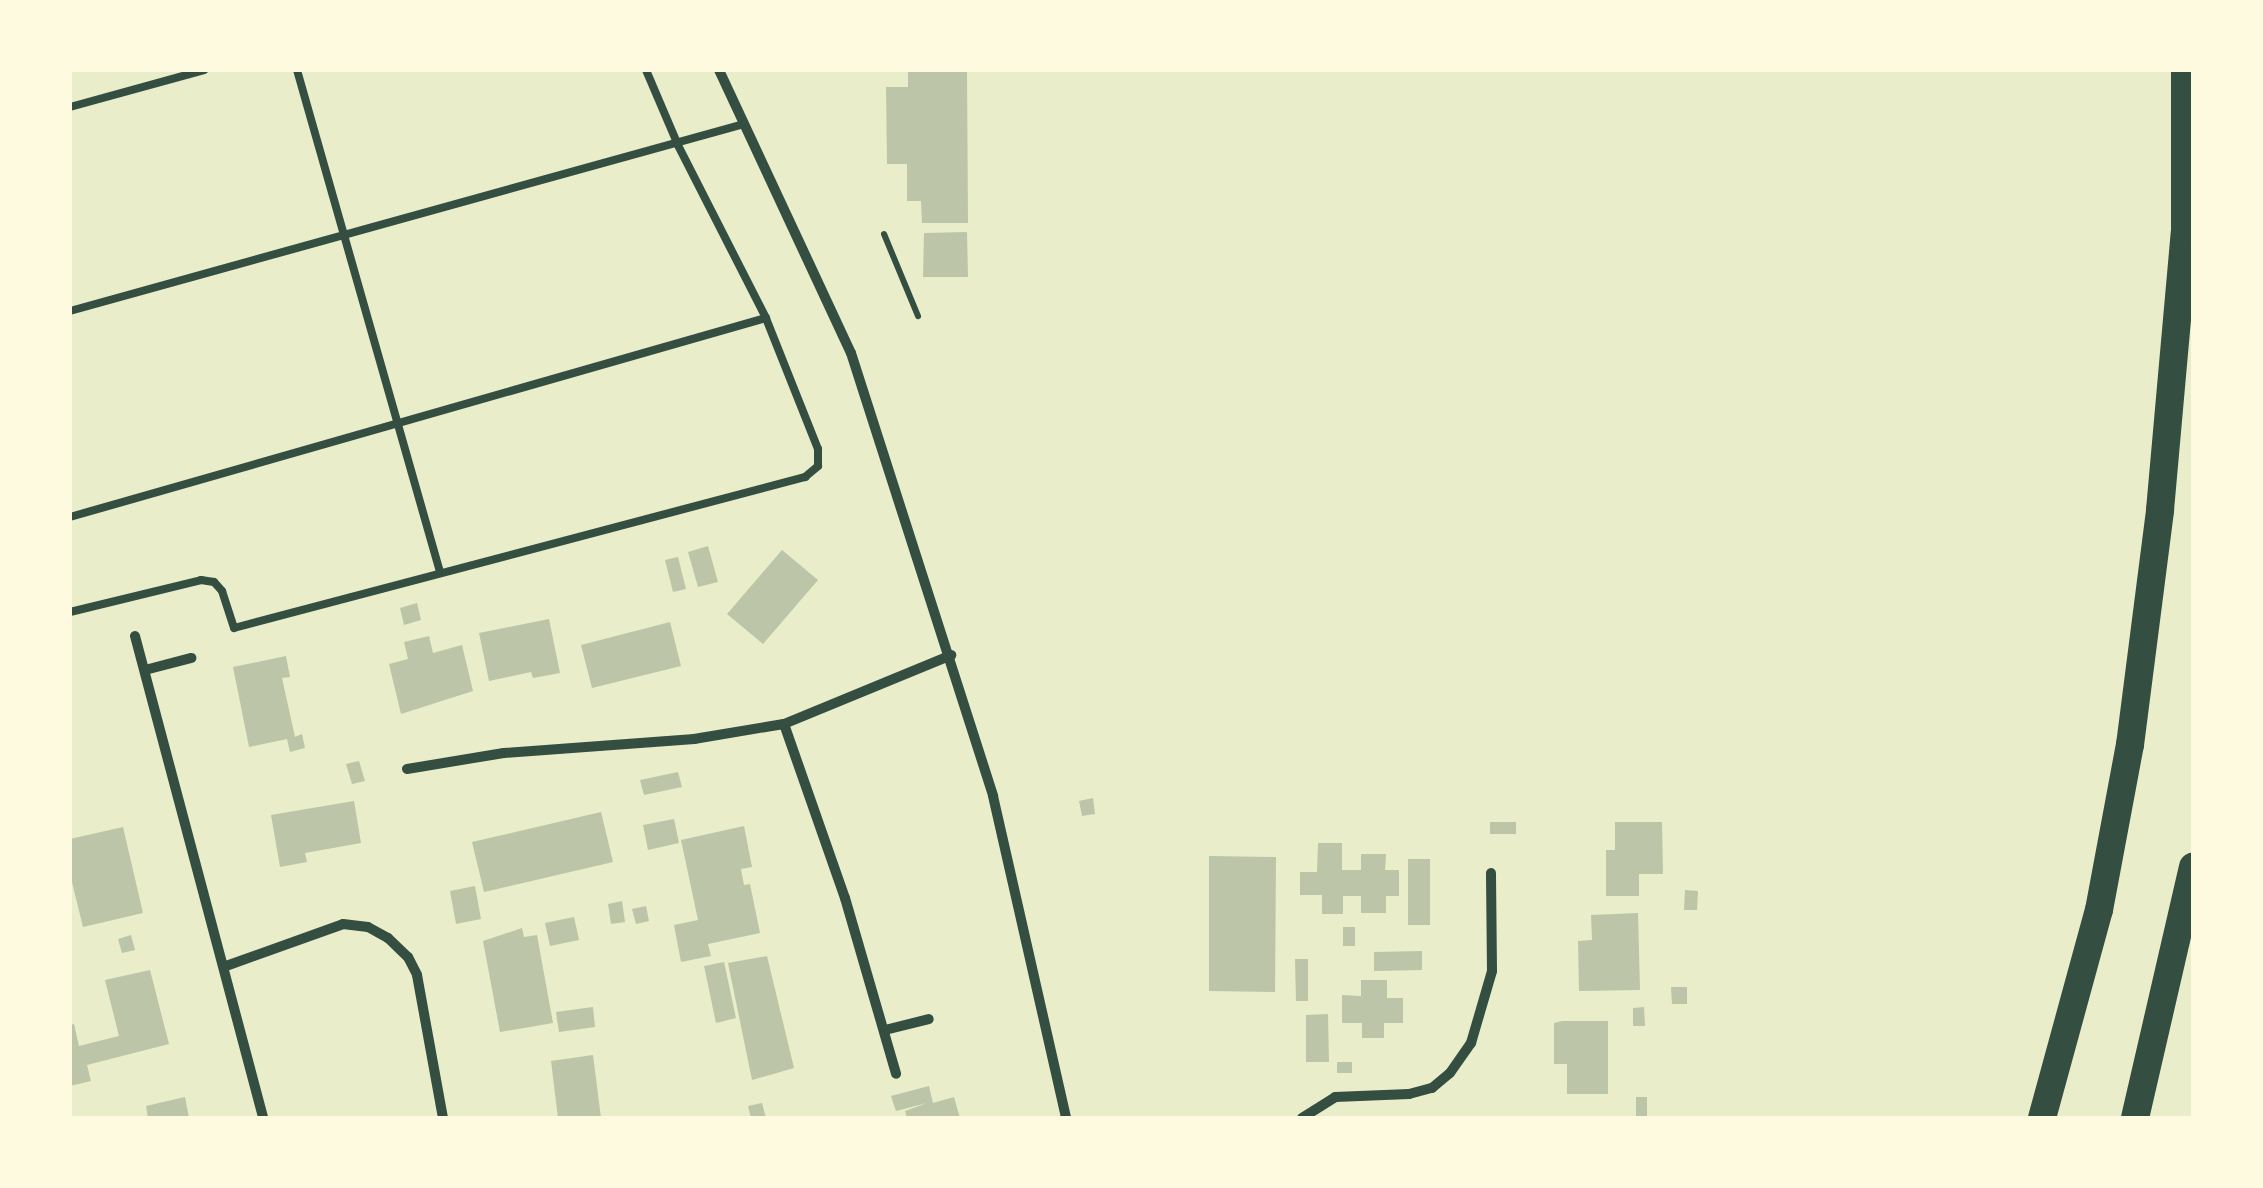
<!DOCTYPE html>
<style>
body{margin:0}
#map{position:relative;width:2263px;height:1188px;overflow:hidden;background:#e9edc9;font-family:"Noto Serif",serif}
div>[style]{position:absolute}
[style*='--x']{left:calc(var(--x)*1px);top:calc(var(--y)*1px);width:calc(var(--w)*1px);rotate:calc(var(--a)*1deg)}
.building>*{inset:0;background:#bcc5a7}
.path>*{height:6px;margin:-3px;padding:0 3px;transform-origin:3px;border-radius:3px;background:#344e41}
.service>*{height:8px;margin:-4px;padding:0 4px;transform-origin:4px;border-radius:4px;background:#344e41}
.minor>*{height:10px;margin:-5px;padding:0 5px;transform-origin:5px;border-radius:5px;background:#344e41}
.trunk>*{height:28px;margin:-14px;padding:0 14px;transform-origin:14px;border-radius:14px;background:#344e41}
span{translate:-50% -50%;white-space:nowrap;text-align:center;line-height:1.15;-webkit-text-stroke:10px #fefae0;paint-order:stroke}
.frame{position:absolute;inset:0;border:72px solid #fefae0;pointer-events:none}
</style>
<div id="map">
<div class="building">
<div style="clip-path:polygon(908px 70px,967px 70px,968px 223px,922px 223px,921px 201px,907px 201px,907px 164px,887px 164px,886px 87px,908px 87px)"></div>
<div style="clip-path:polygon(967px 232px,968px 277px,923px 277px,924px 233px)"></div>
<div style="clip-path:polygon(708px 546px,718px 582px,698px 587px,688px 552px)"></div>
<div style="clip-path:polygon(782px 550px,818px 580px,763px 644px,727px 614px)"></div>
<div style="clip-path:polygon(678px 557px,686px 589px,673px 592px,665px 560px)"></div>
<div style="clip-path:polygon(417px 603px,421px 620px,404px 625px,400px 608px)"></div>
<div style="clip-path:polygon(549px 619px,560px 673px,533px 678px,531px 672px,489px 681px,479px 633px)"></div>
<div style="clip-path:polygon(670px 622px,681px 666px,592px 688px,581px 645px)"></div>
<div style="clip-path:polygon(429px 636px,433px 653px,462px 645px,473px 691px,401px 714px,389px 664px,408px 659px,404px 642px)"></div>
<div style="clip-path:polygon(286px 656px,290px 677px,282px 678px,295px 737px,302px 734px,305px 748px,290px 752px,287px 739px,249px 747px,233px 667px)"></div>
<div style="clip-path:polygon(359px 761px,365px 781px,352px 784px,346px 764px)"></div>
<div style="clip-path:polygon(678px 772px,682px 787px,644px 795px,640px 780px)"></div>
<div style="clip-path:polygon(1093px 798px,1095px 814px,1082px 816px,1079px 801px)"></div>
<div style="clip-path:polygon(354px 801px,361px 843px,305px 853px,307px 862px,280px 867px,271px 815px)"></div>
<div style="clip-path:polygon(601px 812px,613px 862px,484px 892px,472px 842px)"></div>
<div style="clip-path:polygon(674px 819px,679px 843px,648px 850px,643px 825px)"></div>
<div style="clip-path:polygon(1490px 822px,1516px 822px,1516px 834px,1490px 834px)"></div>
<div style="clip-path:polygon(1615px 822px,1662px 822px,1663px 874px,1639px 874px,1639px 896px,1606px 896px,1606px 850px,1615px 850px)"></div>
<div style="clip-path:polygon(744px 826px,752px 867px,741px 869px,744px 885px,750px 884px,760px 933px,708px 944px,711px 956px,681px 962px,674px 925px,698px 920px,681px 840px)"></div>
<div style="clip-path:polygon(123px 827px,143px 913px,83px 927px,70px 874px,70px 839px)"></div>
<div style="clip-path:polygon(1318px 843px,1342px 843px,1342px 870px,1361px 870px,1361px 854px,1386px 854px,1385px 870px,1399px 870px,1399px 896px,1386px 896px,1386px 913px,1361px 913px,1361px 896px,1343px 896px,1343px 914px,1322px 914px,1322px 895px,1300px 895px,1300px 872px,1317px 872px)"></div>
<div style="clip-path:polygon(1209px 856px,1276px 857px,1275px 992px,1209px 991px)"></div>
<div style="clip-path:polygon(1408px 859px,1430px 859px,1430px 925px,1408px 925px)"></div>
<div style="clip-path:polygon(475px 886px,481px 919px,456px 924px,450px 891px)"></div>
<div style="clip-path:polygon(1685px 890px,1698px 891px,1697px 910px,1684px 910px)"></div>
<div style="clip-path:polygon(622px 901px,625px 922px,611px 924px,608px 904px)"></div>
<div style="clip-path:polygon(646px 906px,649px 921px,636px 924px,632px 909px)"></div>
<div style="clip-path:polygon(1638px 913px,1640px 990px,1579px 991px,1578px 941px,1592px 940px,1591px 915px)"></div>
<div style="clip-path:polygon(574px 917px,579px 940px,550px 946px,545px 923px)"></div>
<div style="clip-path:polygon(1343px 927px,1355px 927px,1355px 946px,1343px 946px)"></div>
<div style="clip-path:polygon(522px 928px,524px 937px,537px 935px,553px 1023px,500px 1032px,483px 941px)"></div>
<div style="clip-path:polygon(131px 935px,135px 950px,122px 953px,118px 939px)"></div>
<div style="clip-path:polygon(1422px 951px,1422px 970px,1374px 971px,1374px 952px)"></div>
<div style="clip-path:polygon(767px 956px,794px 1068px,752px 1080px,728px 963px)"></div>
<div style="clip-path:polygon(1295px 959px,1308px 959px,1308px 1001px,1296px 1001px)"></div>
<div style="clip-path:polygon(724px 962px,736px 1018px,716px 1023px,704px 966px)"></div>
<div style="clip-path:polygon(150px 970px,169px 1044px,87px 1065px,91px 1081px,70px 1086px,70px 1025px,74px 1024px,79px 1046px,119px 1036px,105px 980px)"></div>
<div style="clip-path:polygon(1361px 980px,1387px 980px,1387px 998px,1403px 998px,1403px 1023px,1384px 1023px,1384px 1038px,1362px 1038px,1362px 1023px,1342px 1023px,1342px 995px,1361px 996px)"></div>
<div style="clip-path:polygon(1671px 987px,1687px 987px,1687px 1004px,1672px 1004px)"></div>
<div style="clip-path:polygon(593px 1007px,595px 1027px,559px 1032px,556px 1012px)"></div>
<div style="clip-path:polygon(1644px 1007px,1645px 1026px,1633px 1026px,1633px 1008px)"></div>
<div style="clip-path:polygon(1328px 1014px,1329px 1062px,1306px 1062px,1306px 1015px)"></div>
<div style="clip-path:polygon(1562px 1021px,1608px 1021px,1608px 1094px,1567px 1094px,1567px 1064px,1554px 1064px,1554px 1023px)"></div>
<div style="clip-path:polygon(593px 1055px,601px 1118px,558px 1118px,551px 1061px)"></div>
<div style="clip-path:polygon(1337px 1062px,1352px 1062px,1352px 1073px,1337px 1073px)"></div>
<div style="clip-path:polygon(929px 1086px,933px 1103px,954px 1097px,960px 1118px,907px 1118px,905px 1111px,927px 1103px,896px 1111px,891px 1096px)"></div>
<div style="clip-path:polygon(185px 1097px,189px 1118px,148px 1118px,146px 1106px)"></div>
<div style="clip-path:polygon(1636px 1097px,1647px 1097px,1647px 1118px,1636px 1118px)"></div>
<div style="clip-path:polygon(762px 1103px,766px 1118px,751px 1118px,748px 1106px)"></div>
</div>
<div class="path">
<div style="--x:884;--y:234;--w:89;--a:67.5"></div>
</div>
<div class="service">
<div style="--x:297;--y:70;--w:522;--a:74.1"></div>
<div style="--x:70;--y:107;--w:139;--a:-15.4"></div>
<div style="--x:70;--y:311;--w:699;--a:-15.51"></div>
<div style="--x:70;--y:517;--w:724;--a:-15.96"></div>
<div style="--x:70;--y:612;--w:135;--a:-13.7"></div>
<div style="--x:201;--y:580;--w:13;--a:9"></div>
<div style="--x:214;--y:582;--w:12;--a:48"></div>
<div style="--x:222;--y:591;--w:39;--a:72"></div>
<div style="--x:234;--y:628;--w:591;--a:-14.81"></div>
<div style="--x:805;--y:477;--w:17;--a:-40"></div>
<div style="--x:818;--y:466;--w:17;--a:-90"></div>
<div style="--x:818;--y:449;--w:141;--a:-111.7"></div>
<div style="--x:766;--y:318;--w:194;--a:-117"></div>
<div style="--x:678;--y:145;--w:82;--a:-113.1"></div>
</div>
<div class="minor">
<div style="--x:719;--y:70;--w:312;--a:65"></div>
<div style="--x:851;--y:353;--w:465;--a:72.2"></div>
<div style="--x:993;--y:796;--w:330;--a:77.2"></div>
<div style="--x:135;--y:636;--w:499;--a:75.1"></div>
<div style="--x:145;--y:670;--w:48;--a:-14.6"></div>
<div style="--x:784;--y:724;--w:184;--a:70.7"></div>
<div style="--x:845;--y:898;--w:183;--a:73.8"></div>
<div style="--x:407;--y:769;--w:98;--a:-9.4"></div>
<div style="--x:504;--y:753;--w:191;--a:-4.2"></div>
<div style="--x:694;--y:739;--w:91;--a:-9.5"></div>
<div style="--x:784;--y:724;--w:181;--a:-22.4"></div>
<div style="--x:226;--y:966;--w:124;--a:-19.7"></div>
<div style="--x:343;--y:924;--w:25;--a:7"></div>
<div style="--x:368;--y:927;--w:23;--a:29"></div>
<div style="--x:388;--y:938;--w:28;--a:44"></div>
<div style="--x:408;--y:957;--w:20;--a:63"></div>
<div style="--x:417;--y:975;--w:145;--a:79.7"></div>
<div style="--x:885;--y:1030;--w:45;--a:-14"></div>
<div style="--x:1302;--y:1118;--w:39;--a:-32"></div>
<div style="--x:1335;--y:1097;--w:74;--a:-2.3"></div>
<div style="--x:1409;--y:1094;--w:24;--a:-15"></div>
<div style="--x:1432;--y:1088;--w:23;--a:-40"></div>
<div style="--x:1450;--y:1073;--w:37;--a:-55"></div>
<div style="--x:1471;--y:1043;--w:75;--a:-73.7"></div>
<div style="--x:1492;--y:971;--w:98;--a:-90.6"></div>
</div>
<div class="trunk">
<div style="--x:2042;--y:1118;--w:216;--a:-74.7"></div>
<div style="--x:2099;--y:910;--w:168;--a:-79.4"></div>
<div style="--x:2130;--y:745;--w:237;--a:-82.7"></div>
<div style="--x:2160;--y:510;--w:279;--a:-84.9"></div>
<div style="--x:2185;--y:232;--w:162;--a:-90"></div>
<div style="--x:2135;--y:1118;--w:258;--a:-77"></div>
</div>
<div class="frame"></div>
</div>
